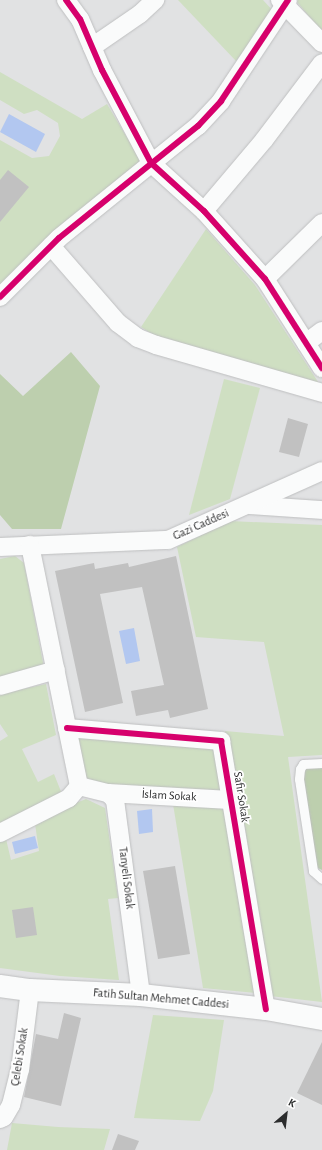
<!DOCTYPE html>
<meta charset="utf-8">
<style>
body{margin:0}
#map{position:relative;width:322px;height:1150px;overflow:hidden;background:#e1e2e3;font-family:"Alegreya Sans",sans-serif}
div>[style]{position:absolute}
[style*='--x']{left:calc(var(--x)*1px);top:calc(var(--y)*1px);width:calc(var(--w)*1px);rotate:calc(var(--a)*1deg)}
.green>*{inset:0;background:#cfdfc2}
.forest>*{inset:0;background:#bdcfae}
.water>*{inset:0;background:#b2c7f0}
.building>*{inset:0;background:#c1c1c1}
.roads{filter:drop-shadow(0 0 1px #bebfc0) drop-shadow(0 0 1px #bebfc0)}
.lane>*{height:9px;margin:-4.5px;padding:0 4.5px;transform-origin:4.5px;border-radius:4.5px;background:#fafbfb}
.street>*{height:18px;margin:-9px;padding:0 9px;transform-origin:9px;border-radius:9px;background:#fafbfb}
.secondary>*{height:22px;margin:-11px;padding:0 11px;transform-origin:11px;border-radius:11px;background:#fafbfb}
.cycleway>*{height:6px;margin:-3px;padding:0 3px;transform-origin:3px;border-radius:3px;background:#d6006c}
span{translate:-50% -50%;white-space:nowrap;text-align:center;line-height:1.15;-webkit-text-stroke:3.5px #fff;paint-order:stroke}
.street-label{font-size:12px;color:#2b2c2d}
.north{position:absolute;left:266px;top:1094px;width:40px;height:40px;-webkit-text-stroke:3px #fff;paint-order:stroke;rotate:28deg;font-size:11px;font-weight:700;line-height:16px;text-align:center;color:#2b2c2d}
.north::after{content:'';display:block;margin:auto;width:14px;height:18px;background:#2b2c2d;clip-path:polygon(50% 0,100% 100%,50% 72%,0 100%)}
</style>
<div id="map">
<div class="green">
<div style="clip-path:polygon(178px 0,263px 0,274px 12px,236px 61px)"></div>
<div style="clip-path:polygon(298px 0,322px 0,322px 32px,297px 2px)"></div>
<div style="clip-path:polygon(0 72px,82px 119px,107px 104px,141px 161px,0 286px,0 140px,32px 158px,49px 156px,60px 136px,58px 123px,37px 110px,24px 114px,0 100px)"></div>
<div style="clip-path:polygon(206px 229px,255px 285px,322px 388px,158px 338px,141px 327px)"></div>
<div style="clip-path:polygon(224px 379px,260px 388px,230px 499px,189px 515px)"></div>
<div style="clip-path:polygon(230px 521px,322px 525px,322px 755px,288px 757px,322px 1002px,270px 996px,225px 731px,284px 736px,264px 642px,196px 637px,177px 547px)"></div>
<div style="clip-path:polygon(15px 556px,24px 563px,44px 668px,0 678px,0 559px)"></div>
<div style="clip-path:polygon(46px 684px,56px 735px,22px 749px,38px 782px,54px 774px,62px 794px,0 825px,0 741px,8px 736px,0 724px,0 694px)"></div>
<div style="clip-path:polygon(74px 735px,214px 747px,221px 795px,83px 782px)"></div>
<div style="clip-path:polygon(evenodd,86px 799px,105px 808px,118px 898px,108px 899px,119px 980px,60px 976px,0 968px,0 838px,36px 819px,86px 799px,35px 824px,39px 851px,11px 860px,6px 839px,35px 824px)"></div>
<div style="clip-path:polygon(173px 804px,225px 808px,256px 993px,203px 988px)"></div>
<div style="clip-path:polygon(153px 1015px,224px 1020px,213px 1091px,200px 1121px,134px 1118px)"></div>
<div style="clip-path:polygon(12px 1123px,58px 1127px,110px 1129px,104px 1150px,7px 1150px)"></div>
</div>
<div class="forest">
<div style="clip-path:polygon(71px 352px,100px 386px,61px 529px,12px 529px,0 515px,0 374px,23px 396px)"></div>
<div style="clip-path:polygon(322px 767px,322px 870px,316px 867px,302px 776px,305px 768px)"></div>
</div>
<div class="water">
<div style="clip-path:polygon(9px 114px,45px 134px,36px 152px,0 132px)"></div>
<div style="clip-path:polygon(134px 628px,140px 661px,126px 664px,119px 631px)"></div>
<div style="clip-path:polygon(152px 809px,153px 832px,139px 834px,137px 811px)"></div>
<div style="clip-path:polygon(35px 836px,38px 848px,15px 854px,12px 842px)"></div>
</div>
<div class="building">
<div style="clip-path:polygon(8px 170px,29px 187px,0 222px,0 180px)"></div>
<div style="clip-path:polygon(288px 418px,308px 424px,299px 457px,279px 452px)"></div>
<div style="clip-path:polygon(176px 556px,208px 709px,170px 718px,168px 710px,136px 716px,131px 691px,164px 685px,142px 587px,100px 594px,123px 703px,85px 712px,55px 571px,94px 563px,95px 569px,128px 563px,129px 567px)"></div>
<div style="clip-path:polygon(175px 866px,190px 954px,158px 959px,143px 871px)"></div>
<div style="clip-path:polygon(33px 907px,37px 935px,16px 938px,12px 910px)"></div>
<div style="clip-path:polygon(64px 1013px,81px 1018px,61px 1106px,24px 1097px,36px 1034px,58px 1039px)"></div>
<div style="clip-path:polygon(322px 1042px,322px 1105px,297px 1093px)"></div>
<div style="clip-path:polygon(118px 1134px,139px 1141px,135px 1150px,112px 1150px)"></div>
</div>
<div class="roads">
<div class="lane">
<div style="--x:322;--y:763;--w:19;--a:177"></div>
<div style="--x:303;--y:764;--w:6;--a:121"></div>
<div style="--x:300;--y:769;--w:10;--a:96"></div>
<div style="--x:299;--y:779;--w:93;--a:81.3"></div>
<div style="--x:313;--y:871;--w:12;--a:42"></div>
</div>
<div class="street">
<div style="--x:66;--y:0;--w:24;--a:54"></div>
<div style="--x:80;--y:19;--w:56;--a:66.7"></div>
<div style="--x:102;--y:70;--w:105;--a:62.2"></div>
<div style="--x:151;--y:163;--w:72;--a:42.2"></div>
<div style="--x:204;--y:211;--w:91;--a:48.1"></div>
<div style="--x:265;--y:279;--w:106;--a:57.4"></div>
<div style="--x:280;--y:0;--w:60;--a:45.7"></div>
<div style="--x:92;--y:47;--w:58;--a:-34.5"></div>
<div style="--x:140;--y:14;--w:21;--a:-43"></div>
<div style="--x:204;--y:211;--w:93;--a:-49.8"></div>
<div style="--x:264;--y:140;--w:96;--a:-53"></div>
<div style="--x:51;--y:246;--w:102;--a:49"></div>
<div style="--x:118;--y:323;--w:25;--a:37"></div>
<div style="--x:138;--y:338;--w:19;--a:21"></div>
<div style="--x:156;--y:345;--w:173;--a:16.1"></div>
<div style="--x:265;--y:279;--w:80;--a:-44.5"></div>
<div style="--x:0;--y:297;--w:83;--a:-45"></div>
<div style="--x:59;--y:238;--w:179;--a:-38.9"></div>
<div style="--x:198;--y:126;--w:34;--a:-47"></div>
<div style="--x:221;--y:101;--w:121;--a:-56.4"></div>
<div style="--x:306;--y:343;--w:20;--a:-37"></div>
<div style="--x:248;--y:505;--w:74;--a:3.9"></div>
<div style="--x:0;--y:547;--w:168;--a:-2.4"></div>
<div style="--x:168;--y:540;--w:169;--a:-24.1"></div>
<div style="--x:0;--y:686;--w:58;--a:-15.9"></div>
<div style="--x:67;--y:728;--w:155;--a:4.8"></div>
<div style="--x:221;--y:741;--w:272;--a:80.5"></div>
<div style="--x:79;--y:786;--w:30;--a:14"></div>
<div style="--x:108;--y:793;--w:10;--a:45"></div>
<div style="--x:115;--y:800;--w:197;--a:82.4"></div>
<div style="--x:108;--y:793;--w:122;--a:3.3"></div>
<div style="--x:0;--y:833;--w:77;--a:-26.9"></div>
<div style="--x:69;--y:798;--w:16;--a:-50"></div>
<div style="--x:79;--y:786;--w:246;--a:-101.5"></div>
<div style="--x:0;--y:1119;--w:4;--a:-27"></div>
<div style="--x:4;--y:1117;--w:14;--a:-60"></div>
<div style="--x:11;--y:1105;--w:36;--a:-76"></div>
<div style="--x:20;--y:1070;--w:81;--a:-82.9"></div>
</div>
<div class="secondary">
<div style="--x:0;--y:986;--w:30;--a:8"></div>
<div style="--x:30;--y:990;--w:111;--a:2.6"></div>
<div style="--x:141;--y:995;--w:126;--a:6.4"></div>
<div style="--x:266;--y:1009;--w:57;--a:10.1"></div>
</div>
</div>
<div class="cycleway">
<div style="--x:66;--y:0;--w:24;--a:54"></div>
<div style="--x:80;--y:19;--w:56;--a:66.7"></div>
<div style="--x:102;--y:70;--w:105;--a:62.2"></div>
<div style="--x:151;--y:163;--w:72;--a:42.2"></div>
<div style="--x:204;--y:211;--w:91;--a:48.1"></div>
<div style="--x:265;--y:279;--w:106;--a:57.4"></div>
<div style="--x:0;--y:297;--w:83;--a:-45"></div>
<div style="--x:59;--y:238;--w:179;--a:-38.9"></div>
<div style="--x:198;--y:126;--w:34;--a:-47"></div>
<div style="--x:221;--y:101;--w:121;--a:-56.4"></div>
<div style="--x:67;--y:728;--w:155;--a:4.8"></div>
<div style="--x:221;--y:741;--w:272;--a:80.5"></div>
</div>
<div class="street-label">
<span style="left:201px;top:525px;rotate:-24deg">Gazi Caddesi</span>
<span style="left:169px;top:796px;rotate:3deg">İslam Sokak</span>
<span style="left:241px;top:797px;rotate:81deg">Safir Sokak</span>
<span style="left:126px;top:878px;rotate:83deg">Tanyeli Sokak</span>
<span style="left:161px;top:999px;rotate:5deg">Fatih Sultan Mehmet Caddesi</span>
<span style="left:20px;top:1057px;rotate:-81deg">Çelebi Sokak</span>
</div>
<div class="north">K</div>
</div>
